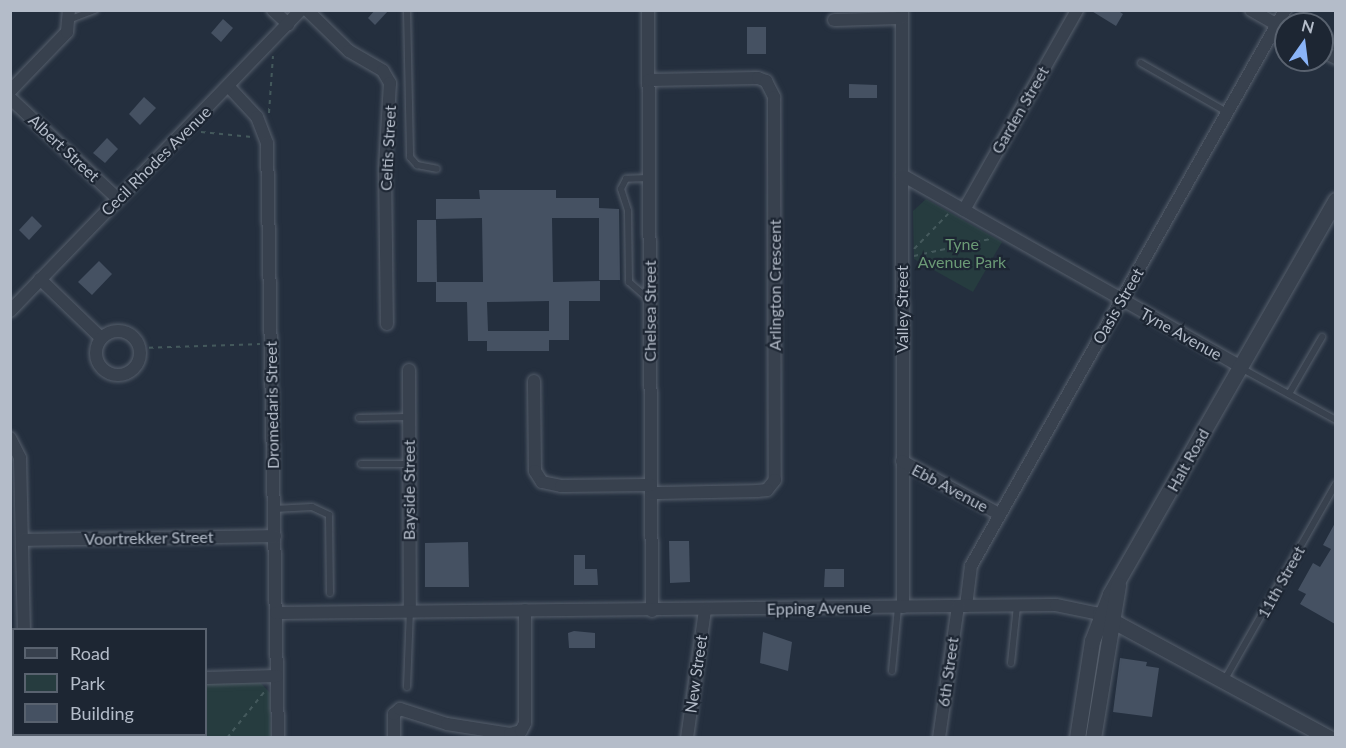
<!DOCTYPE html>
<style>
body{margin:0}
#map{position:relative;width:1346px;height:748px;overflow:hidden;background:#242f3e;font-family:Lato,sans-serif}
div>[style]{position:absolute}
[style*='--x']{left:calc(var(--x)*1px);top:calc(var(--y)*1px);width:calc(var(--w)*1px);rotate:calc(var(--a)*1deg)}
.green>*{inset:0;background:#263c3f}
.building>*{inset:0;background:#455162}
.path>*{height:2px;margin-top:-1px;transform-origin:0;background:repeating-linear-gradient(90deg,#44595c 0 4.5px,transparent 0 9px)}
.roads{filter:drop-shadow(0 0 2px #565f6c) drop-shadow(0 0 2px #565f6c)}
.service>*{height:6px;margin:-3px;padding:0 3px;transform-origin:3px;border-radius:3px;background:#38414e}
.minor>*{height:12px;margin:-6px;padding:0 6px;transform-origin:6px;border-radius:6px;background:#38414e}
.minor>.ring{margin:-6px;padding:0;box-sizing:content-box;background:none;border:12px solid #38414e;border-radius:50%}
.tertiary>*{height:15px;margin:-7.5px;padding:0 7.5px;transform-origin:7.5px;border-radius:7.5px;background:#38414e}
span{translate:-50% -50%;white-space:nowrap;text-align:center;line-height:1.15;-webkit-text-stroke:4.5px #1d2633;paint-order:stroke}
.street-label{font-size:16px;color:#b4bcc9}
.park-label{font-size:16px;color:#6b9a76}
.frame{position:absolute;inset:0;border:12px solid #b4bcc9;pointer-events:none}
.legend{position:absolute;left:12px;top:628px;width:195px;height:108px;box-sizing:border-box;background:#1d2633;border:2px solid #59626f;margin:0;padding:8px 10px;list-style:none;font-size:18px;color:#b4bcc9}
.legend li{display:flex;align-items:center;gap:12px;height:30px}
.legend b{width:30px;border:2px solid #59626f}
.north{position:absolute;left:1274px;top:12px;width:60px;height:60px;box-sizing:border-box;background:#1d2633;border:2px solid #59626f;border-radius:50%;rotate:14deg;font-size:16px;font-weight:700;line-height:24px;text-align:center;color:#b4bcc9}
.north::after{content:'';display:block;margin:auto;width:21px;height:27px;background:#8ab4f8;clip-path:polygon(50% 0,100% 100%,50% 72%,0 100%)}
</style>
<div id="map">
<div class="green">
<div style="clip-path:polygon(926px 199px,1002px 242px,973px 292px,914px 259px,913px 211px)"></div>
<div style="clip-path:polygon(260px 682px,270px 693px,271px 737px,169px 738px,206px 734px,206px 683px)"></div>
</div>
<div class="building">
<div style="clip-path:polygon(375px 10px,389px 10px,375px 25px,368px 18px)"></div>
<div style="clip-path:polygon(1090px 10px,1117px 10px,1123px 14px,1116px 26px)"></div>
<div style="clip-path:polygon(223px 19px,233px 28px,221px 42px,211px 33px)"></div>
<div style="clip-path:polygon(747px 27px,766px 27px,766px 54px,747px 54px)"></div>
<div style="clip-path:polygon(849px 84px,877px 85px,877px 98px,849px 98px)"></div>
<div style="clip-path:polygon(144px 97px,156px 108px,140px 125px,129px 114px)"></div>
<div style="clip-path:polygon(107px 138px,118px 149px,105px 163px,93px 153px)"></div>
<div style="clip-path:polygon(evenodd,479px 190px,556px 190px,556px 198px,599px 198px,599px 208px,619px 209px,620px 280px,599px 280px,599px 218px,552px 218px,553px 282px,600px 281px,600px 301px,569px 301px,569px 340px,549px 340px,549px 351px,487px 351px,487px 341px,468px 341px,467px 302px,436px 302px,436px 282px,483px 282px,482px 218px,436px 219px,436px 199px,480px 199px,479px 190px,549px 301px,549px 331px,488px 331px,487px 302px,549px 301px)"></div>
<div style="clip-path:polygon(32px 216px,42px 226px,29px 240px,19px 230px)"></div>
<div style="clip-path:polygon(417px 220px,436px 220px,437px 282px,417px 282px)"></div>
<div style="clip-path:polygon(99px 261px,112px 274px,92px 295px,78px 282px)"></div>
<div style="clip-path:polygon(1335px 523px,1335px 624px,1300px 604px,1306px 594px,1298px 590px,1313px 563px,1320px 567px,1331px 549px,1323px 545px)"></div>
<div style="clip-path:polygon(669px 541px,689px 541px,690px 582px,670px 583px)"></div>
<div style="clip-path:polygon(468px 542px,469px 587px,425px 587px,425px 543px)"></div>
<div style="clip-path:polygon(574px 555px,585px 555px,585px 569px,597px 569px,598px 585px,574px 585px)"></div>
<div style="clip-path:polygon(825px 569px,844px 569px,844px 587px,824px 587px)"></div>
<div style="clip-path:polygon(574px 631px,595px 633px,595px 648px,569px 648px,568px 633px)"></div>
<div style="clip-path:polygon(763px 632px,792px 642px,788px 671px,760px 663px)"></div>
<div style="clip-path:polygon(1120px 658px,1147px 662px,1146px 666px,1159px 668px,1152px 717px,1113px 712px)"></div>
</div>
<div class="path">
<div style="--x:269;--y:113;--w:57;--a:-86"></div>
<div style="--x:201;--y:132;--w:51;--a:5.6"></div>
<div style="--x:914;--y:249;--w:49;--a:-45.8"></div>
<div style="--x:914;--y:256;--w:78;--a:-12.6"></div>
<div style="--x:140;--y:348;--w:120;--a:-1.9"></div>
<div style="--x:227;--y:738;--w:60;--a:-51"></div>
</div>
<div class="roads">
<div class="service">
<div style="--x:407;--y:10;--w:147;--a:88.8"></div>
<div style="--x:410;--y:157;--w:11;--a:49"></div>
<div style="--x:417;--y:165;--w:20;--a:11"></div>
<div style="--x:71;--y:19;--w:26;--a:-21"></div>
<div style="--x:1328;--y:54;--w:18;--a:-63"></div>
<div style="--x:1141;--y:63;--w:99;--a:29.7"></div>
<div style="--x:649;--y:178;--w:23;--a:178"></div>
<div style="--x:626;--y:179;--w:11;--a:117"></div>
<div style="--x:621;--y:189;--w:23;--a:72"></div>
<div style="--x:628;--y:211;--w:71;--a:89.2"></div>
<div style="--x:629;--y:282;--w:28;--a:41"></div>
<div style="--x:1241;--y:368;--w:108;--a:28.7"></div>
<div style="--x:1289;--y:394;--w:66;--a:-59.9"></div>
<div style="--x:359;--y:418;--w:50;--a:-1.1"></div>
<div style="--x:361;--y:464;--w:48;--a:0"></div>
<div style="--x:274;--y:509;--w:38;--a:-3"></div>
<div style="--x:312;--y:507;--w:19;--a:25"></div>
<div style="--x:329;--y:515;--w:78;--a:89.3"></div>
<div style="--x:1011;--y:663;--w:57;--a:-84"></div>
<div style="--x:892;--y:671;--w:64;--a:-84.6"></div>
<div style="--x:1225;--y:679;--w:224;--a:-60.4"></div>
<div style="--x:407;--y:687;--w:77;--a:-87.8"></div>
</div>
<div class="minor">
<div style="--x:273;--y:10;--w:21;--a:43"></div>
<div style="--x:307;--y:10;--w:59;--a:44.3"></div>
<div style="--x:349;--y:51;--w:39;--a:30"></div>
<div style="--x:383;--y:71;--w:14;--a:60"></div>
<div style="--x:390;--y:83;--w:85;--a:93.4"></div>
<div style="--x:385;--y:168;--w:156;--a:89.3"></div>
<div style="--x:648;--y:10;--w:601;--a:89.62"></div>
<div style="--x:902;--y:10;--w:597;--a:89.9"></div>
<div style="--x:1251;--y:10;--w:40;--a:29.7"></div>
<div style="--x:834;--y:20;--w:68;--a:-1.7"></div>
<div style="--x:1322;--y:51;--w:16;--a:27"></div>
<div style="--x:649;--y:80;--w:109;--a:-1.1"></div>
<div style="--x:758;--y:78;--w:9;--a:21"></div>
<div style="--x:766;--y:81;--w:18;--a:63"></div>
<div style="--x:774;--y:97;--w:383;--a:89.9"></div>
<div style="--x:775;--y:480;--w:13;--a:129"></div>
<div style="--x:767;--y:490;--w:10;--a:174"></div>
<div style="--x:757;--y:491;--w:106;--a:178.9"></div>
<div style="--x:229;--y:87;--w:41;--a:47"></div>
<div style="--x:257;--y:117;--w:28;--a:69"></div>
<div style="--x:267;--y:143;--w:595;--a:88.94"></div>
<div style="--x:10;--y:91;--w:82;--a:-46"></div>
<div style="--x:67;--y:32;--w:22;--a:-85"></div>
<div style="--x:10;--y:98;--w:148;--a:43.1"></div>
<div style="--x:902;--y:175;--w:390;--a:29.5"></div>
<div style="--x:964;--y:210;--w:230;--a:-60.5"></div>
<div style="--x:40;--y:279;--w:85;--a:44"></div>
<div style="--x:10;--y:311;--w:419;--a:-46"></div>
<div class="ring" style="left:96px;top:331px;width:32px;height:32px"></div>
<div style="--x:409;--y:370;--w:240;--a:89.8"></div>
<div style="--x:534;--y:381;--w:90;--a:89.4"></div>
<div style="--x:535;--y:471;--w:13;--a:58"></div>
<div style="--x:542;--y:482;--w:19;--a:12"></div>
<div style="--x:561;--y:486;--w:90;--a:-0.6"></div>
<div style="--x:10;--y:438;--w:22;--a:63"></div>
<div style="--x:20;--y:458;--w:172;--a:88.7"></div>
<div style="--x:902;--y:461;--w:111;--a:28.7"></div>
<div style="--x:23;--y:540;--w:252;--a:-0.9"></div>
<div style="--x:966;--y:606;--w:40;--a:-82.9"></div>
<div style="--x:971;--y:566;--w:639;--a:-60.54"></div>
<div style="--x:276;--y:613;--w:780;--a:-0.59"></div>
<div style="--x:1056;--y:605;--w:45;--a:11.6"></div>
<div style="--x:206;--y:678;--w:71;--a:-1.6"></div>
<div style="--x:10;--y:702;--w:4;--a:-27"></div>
<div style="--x:164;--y:734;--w:4;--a:90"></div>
<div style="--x:394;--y:738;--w:24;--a:-90"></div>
<div style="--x:394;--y:714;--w:8;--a:-40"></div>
<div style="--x:400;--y:709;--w:49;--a:17.7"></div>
<div style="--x:447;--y:724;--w:64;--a:9"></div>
<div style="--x:510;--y:734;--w:11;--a:-15"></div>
<div style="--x:521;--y:731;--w:9;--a:-63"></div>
<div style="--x:525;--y:723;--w:113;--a:-90"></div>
<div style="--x:687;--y:738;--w:129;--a:-82"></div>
<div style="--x:939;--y:738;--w:133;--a:-81.8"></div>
</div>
<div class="tertiary">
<div style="--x:1100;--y:614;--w:260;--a:28.4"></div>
<div style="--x:1077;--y:738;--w:98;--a:-81.2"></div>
<div style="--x:1092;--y:641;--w:50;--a:-69"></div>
<div style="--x:1110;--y:594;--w:454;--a:-60.2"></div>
<div style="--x:1093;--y:738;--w:155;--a:-80.7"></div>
</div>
</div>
<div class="street-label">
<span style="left:1020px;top:110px;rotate:-60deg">Garden Street</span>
<span style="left:64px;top:148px;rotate:43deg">Albert Street</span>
<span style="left:388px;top:148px;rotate:-87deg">Celtis Street</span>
<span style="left:156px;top:161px;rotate:-45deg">Cecil Rhodes Avenue</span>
<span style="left:775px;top:285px;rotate:-90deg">Arlington Crescent</span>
<span style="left:1118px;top:306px;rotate:-60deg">Oasis Street</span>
<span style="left:902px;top:309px;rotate:-90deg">Valley Street</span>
<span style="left:650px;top:311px;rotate:-90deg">Chelsea Street</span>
<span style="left:1181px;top:334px;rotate:29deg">Tyne Avenue</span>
<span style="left:272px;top:405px;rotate:-91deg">Dromedaris Street</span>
<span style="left:1188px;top:460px;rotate:-61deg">Halt Road</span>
<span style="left:950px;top:488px;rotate:28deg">Ebb Avenue</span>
<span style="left:409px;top:490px;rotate:-90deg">Bayside Street</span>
<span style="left:149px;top:538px;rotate:-1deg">Voortrekker Street</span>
<span style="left:1281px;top:582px;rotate:-61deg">11th Street</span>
<span style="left:819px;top:608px;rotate:-1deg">Epping Avenue</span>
<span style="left:948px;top:672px;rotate:-82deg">6th Street</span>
<span style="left:696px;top:674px;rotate:-82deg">New Street</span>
</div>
<div class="park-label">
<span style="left:962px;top:253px">Tyne<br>Avenue Park</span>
</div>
<div class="frame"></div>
<ul class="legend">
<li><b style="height:8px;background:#38414e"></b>Road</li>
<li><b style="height:16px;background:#263c3f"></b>Park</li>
<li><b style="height:16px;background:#455162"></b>Building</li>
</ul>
<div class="north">N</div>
</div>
